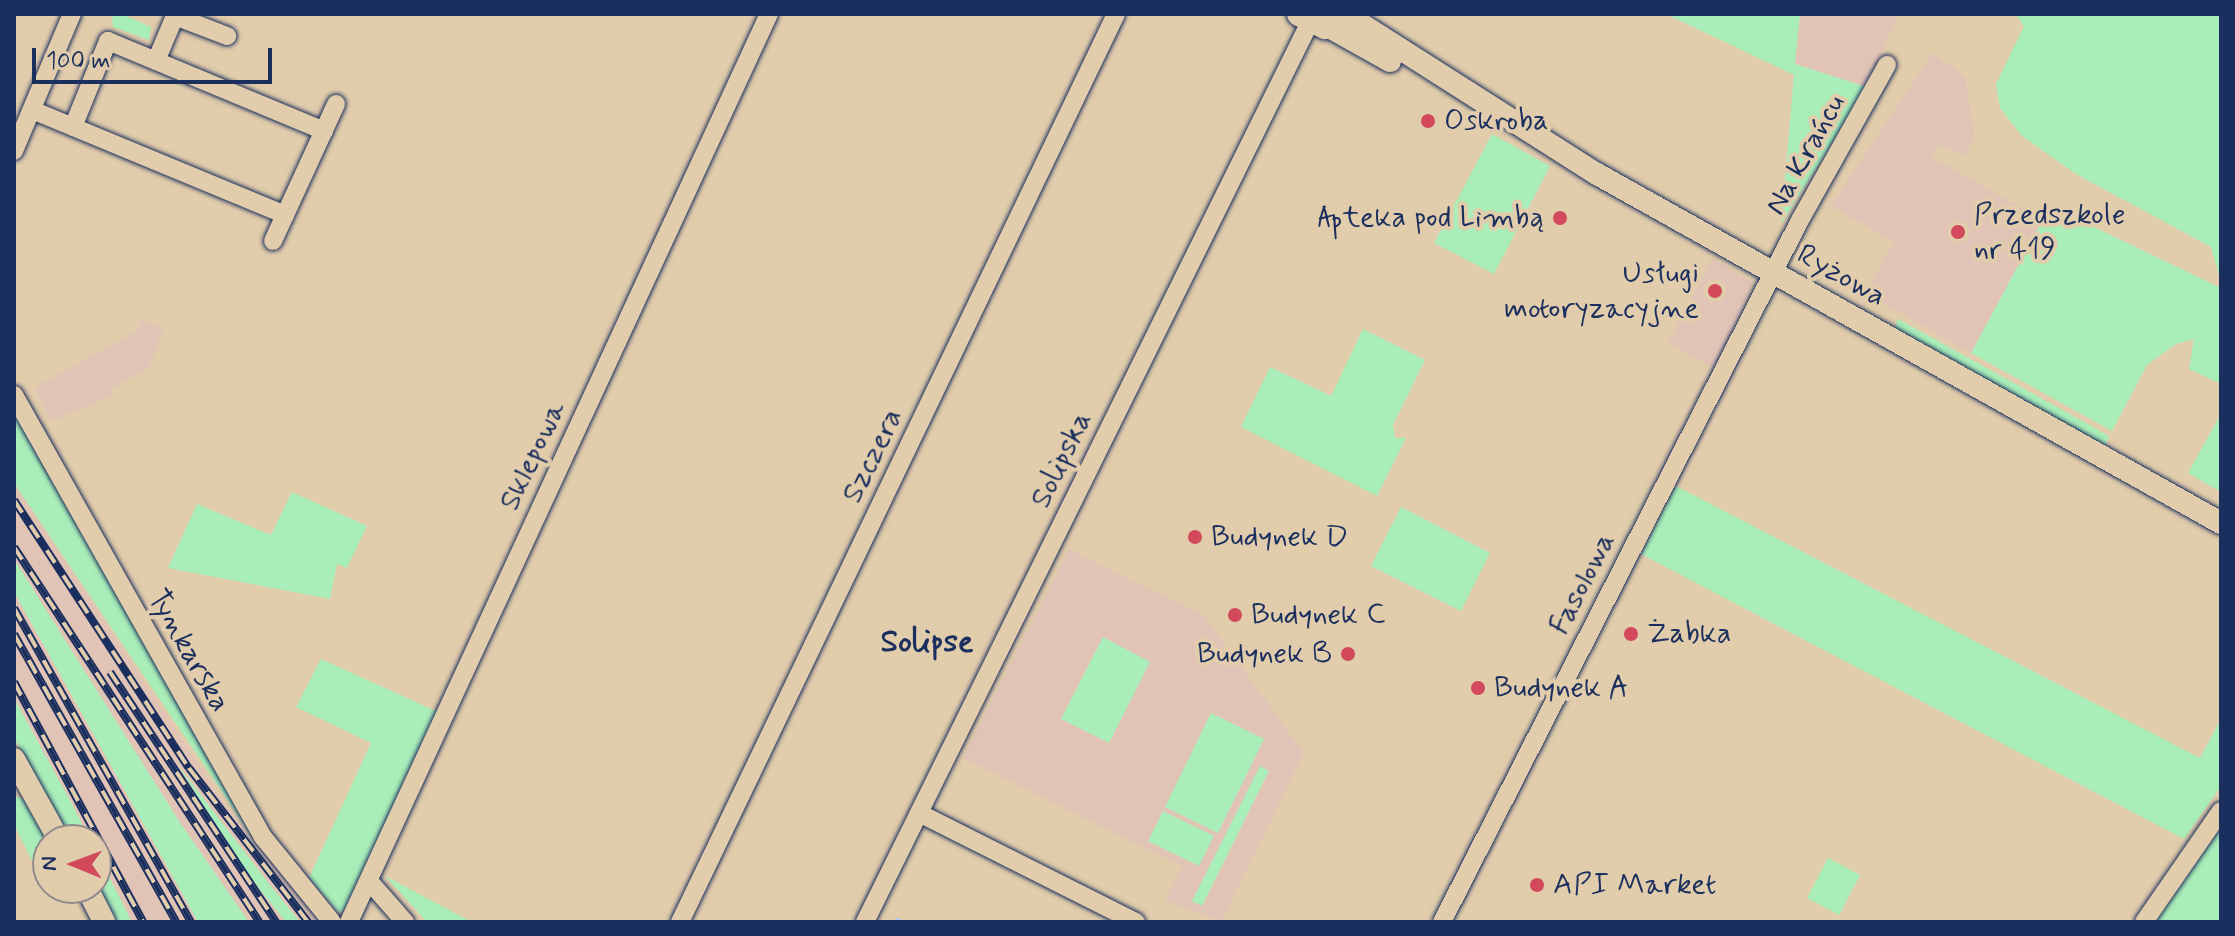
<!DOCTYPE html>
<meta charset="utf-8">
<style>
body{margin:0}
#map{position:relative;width:2235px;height:936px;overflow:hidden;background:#e1ccab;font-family:Mynerve,sans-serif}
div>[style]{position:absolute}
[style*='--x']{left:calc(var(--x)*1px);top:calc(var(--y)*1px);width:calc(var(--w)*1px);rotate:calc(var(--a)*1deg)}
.built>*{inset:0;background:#e2c4b6}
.green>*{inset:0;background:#a9edb8}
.stream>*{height:5px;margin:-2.5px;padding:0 2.5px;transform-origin:2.5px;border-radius:2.5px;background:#a1cefc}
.roads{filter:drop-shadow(0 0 2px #1b2f5e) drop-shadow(0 0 2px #1b2f5e)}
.minor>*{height:18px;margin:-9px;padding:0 9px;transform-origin:9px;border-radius:9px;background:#e1ccab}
.tertiary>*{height:22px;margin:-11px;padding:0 11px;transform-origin:11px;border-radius:11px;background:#e1ccab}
.secondary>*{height:24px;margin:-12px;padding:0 12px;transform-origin:12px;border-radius:12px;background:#e1ccab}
.rail>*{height:8px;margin-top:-4px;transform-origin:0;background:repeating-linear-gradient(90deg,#e1ccab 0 15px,#1b2f5e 0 30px);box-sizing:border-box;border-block:2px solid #1b2f5e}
.dots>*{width:22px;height:22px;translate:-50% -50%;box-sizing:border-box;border:4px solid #e1ccab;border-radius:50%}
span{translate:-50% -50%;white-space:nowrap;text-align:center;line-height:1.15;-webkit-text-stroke:8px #e1ccab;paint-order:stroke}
.poi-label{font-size:30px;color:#1b2f5e}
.left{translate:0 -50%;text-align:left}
.right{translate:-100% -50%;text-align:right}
.street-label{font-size:30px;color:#1b2f5e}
.neighbourhood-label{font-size:32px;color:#1b2f5e;font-weight:700}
.frame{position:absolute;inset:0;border:16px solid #1b2f5e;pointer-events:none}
.north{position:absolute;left:32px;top:824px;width:80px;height:80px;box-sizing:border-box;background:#e1ccab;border:2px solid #928d8c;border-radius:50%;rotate:271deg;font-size:22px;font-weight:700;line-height:32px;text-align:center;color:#1b2f5e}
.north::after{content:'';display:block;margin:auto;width:28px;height:36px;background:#d1495b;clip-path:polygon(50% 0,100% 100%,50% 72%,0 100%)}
.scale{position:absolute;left:32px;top:48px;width:240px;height:36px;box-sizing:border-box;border:4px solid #1b2f5e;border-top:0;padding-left:10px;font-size:24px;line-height:28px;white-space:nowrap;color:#1b2f5e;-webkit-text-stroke:6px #e1ccab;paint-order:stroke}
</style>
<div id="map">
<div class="built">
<div style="clip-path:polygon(1800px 14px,1898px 14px,1867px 87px,1795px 64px)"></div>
<div style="clip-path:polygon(1932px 53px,1965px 76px,1975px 137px,1965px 155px,1939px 144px,1930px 156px,2046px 222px,1971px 353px,1865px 293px,1894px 242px,1831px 206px)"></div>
<div style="clip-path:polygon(1713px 258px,1753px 283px,1715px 369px,1668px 343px)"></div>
<div style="clip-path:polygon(142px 320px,163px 328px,149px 368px,111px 388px,112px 396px,51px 421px,34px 388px,136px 332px)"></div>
<div style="clip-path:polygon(14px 483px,228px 809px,320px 922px,116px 922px,96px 881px,96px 840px,74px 840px,14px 730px)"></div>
<div style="clip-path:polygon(1069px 549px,1204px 616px,1304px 753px,1221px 922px,1165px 900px,1182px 866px,963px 758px)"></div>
</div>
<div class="green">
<div style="clip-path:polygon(122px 14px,151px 27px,149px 40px,113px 27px,112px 17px)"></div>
<div style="clip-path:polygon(1666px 14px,1800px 14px,1795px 64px,1867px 87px,1781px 224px,1794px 75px)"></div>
<div style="clip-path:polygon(2015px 14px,2221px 14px,2221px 283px,2211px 247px,2076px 174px,2022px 136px,2000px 108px,1996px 84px,2024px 26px)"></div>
<div style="clip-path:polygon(1492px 134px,1550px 166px,1494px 274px,1434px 243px)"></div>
<div style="clip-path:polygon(2050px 206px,2221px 288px,2221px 384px,2189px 369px,2194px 339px,2176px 344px,2147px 365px,2112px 431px,1971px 353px)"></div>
<div style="clip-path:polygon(1898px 319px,2102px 432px,2109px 437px,2105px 447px,1895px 328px)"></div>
<div style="clip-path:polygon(1363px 329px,1425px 360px,1393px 425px,1395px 438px,1406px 438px,1377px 496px,1241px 427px,1270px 367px,1331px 396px)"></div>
<div style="clip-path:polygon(14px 411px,260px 841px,257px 844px,14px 483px)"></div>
<div style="clip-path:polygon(2221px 414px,2221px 492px,2188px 473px)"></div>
<div style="clip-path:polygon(1676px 486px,2200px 758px,2221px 719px,2221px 786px,2184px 839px,1641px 554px)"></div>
<div style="clip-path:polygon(292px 492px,367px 526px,347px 568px,337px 564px,330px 599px,168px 568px,197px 504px,271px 535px)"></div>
<div style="clip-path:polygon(1401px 507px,1490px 553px,1461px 611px,1371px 566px)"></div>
<div style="clip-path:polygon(14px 559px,181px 824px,249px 922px,198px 922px,14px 592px)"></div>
<div style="clip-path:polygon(1103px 637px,1150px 662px,1109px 743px,1061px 719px)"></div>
<div style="clip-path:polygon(321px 659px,438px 712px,347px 910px,338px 912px,309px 878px,371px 743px,296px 707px)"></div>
<div style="clip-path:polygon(14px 698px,72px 804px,90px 840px,70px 840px,14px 738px)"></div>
<div style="clip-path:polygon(1211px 713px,1264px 739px,1218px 833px,1165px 807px)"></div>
<div style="clip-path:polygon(177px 764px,271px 886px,300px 922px,286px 922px,241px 866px)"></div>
<div style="clip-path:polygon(1260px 766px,1269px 771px,1202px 906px,1192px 901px)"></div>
<div style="clip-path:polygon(14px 796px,29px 801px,48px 840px,48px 888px,64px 888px,50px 897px,14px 825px)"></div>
<div style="clip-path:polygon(1163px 811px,1214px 836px,1199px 866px,1148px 841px)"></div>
<div style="clip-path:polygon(2221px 827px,2221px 922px,2155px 922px)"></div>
<div style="clip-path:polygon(96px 851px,132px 922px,112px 922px,96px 888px)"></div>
<div style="clip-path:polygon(1828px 858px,1860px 875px,1839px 915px,1807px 898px)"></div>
<div style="clip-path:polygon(385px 876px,472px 922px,427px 922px)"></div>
</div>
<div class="stream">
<div style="--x:897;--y:922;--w:2;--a:-63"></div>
</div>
<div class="roads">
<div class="minor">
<div style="--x:156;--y:61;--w:49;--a:-67.1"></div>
<div style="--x:175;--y:16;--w:56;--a:21"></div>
<div style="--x:32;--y:110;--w:274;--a:22.5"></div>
<div style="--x:73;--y:127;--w:93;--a:-67.9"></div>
<div style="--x:108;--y:41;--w:234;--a:22.6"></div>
<div style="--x:14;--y:151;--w:149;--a:-67.1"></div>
<div style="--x:273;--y:241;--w:151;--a:-65.3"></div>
<div style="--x:14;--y:395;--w:507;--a:60.61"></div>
<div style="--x:263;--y:837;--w:109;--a:50.9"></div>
<div style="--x:919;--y:813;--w:243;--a:26.7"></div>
<div style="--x:369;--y:881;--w:55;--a:48.7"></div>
<div style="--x:349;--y:922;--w:1000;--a:-65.18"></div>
<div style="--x:680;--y:922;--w:1007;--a:-64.35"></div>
<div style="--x:865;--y:922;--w:1002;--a:-63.69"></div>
<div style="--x:1442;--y:922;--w:788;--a:-62.98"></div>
<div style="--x:1800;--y:220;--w:178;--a:-60.7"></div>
<div style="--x:2144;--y:922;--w:135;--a:-55.3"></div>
</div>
<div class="tertiary">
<div style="--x:1347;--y:15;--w:296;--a:32.5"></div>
<div style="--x:1597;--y:174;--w:715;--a:29.22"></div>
<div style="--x:1329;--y:27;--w:70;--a:29.1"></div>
<div style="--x:14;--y:759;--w:93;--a:60.9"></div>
<div style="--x:87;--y:888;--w:38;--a:63"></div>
</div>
<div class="secondary">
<div style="--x:1299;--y:14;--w:29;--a:27"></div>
<div style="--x:1325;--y:27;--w:26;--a:-29"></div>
</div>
</div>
<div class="rail">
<div style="--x:14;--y:500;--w:320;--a:56.9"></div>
<div style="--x:189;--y:768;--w:195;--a:52.3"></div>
<div style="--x:14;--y:547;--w:448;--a:56.8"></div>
<div style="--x:14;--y:608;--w:360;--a:60.6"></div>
<div style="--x:14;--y:634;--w:330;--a:60.6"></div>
<div style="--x:110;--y:672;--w:300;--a:56.4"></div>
<div style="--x:14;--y:682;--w:272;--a:61.7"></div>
</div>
<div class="dots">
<div style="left:1428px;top:121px;background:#d1495b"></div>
<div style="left:1560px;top:218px;background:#d1495b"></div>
<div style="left:1958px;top:232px;background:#d1495b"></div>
<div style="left:1715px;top:291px;background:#d1495b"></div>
<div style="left:1195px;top:537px;background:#d1495b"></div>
<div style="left:1235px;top:615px;background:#d1495b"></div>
<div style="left:1631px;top:634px;background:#d1495b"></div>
<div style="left:1348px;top:654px;background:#d1495b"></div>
<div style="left:1478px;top:688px;background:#d1495b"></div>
<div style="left:1537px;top:885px;background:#d1495b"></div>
</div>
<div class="poi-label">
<span class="left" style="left:1444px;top:121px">Oskroba</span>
<span class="left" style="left:1974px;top:232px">Przedszkole<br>nr 419</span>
<span class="right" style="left:1544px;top:218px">Apteka pod Limbą</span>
<span class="right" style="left:1699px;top:291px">Usługi<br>motoryzacyjne</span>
<span class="left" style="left:1211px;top:537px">Budynek D</span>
<span class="left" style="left:1251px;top:615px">Budynek C</span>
<span class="left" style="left:1647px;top:634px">Żabka</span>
<span class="right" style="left:1332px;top:654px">Budynek B</span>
<span class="left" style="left:1494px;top:688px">Budynek A</span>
<span class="left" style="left:1553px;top:885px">API Market</span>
</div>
<div class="street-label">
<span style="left:1806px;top:155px;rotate:-61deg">Na Krańcu</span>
<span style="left:1841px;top:276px;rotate:29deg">Ryżowa</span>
<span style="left:533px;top:456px;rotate:-65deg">Sklepowa</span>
<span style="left:873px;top:456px;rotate:-64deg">Szczera</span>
<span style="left:1062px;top:460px;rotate:-64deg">Solipska</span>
<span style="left:1583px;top:584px;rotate:-63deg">Fasolowa</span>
<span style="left:188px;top:651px;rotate:60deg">Tynkarska</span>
</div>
<div class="neighbourhood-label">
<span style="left:927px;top:642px">Solipse</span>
</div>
<div class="frame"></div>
<div class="north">N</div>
<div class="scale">100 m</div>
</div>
